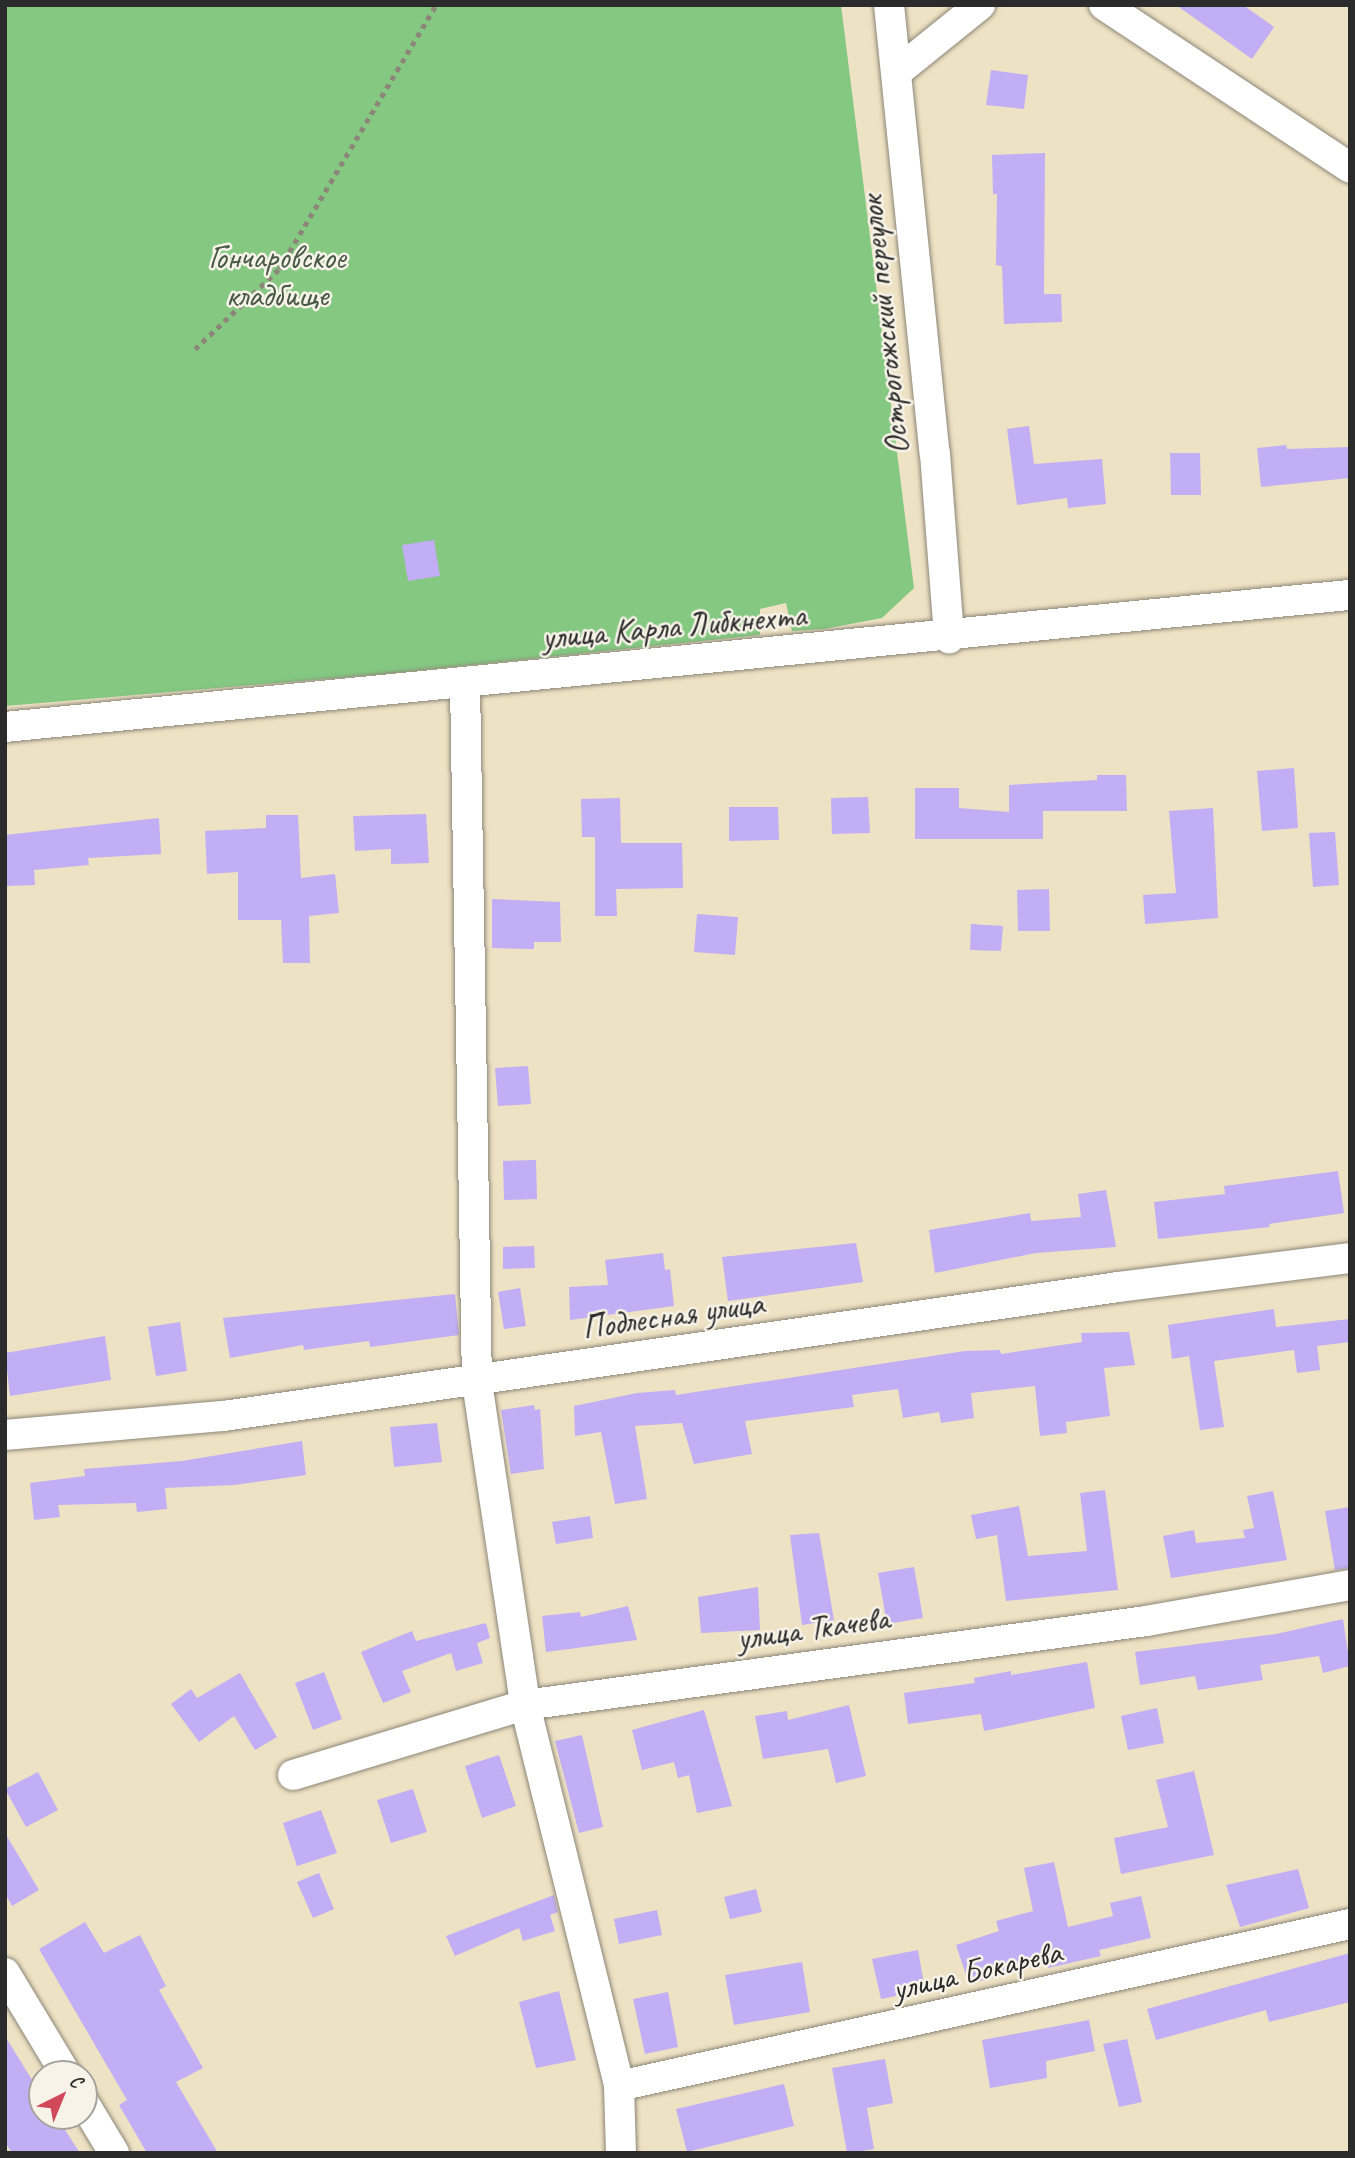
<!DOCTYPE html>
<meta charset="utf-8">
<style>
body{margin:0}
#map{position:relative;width:1355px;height:2158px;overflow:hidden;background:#eee2c4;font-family:Caveat,sans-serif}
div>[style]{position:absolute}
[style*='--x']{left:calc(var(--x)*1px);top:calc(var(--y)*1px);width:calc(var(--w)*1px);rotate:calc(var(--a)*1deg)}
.green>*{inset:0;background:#84c882}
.building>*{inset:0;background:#c1aef4}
.path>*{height:4.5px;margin-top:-2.25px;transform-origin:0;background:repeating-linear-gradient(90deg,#8c8678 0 5px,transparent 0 10px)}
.roads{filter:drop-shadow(0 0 2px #8c8678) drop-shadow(0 0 2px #8c8678)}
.minor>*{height:30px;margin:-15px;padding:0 15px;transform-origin:15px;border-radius:15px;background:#fff}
span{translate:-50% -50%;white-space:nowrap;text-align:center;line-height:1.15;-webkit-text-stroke:5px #f7f3e8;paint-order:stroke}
.park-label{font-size:33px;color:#465a45}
.street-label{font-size:33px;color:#2b2b2b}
.frame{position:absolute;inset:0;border:7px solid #2b2b2b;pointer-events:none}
.north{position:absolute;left:28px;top:2060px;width:70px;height:70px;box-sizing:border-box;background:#f7f3e8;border:2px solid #a5a39c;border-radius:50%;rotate:43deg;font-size:19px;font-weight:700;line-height:28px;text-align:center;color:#2b2b2b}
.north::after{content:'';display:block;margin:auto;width:24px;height:32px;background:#d1495b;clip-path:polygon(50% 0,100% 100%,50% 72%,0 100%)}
</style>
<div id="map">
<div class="green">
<div style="clip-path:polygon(5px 5px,841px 5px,914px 588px,882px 618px,824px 629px,792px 631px,786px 603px,760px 609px,760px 635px,385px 674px,5px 706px)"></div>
</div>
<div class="building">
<div style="clip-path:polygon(1176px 5px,1243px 5px,1274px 27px,1252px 59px)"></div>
<div style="clip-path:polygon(991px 70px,1028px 75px,1024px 109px,986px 105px)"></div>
<div style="clip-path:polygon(1045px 153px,1044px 294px,1061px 294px,1062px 322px,1004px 324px,1002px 266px,996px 265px,997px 194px,993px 194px,992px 155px)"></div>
<div style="clip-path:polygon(1029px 426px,1034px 464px,1102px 459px,1106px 504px,1068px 508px,1067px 498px,1017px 505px,1007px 429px)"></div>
<div style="clip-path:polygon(1286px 445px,1287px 449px,1350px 447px,1350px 478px,1261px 487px,1257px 448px)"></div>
<div style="clip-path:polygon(1170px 453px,1200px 453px,1201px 495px,1171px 495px)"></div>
<div style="clip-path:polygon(434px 540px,440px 576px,408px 581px,402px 545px)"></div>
<div style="clip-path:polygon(1294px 768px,1298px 828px,1262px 831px,1257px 771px)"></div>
<div style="clip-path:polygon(1097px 775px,1126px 775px,1127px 811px,1043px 811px,1043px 839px,915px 839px,915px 788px,959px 788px,959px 808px,1009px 812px,1009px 785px,1097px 780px)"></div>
<div style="clip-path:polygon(868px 797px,870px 833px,832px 834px,831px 798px)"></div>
<div style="clip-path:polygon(620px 798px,621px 843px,682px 843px,683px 888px,616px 889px,617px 916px,595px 916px,595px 837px,582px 837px,581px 799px)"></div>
<div style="clip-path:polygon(729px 807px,778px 807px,779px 840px,729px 841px)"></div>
<div style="clip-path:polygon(1213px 808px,1218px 918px,1145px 924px,1143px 895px,1176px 893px,1169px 811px)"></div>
<div style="clip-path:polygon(426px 814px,429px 863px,391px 864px,391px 849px,355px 851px,353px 816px)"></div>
<div style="clip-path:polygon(266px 815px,298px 815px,301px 878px,335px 874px,339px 913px,309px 916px,310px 963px,283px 963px,281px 920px,238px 920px,238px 872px,207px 874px,205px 831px,266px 828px)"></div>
<div style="clip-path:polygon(159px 818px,161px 854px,88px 858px,89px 865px,34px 870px,35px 885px,5px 886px,5px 835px)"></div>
<div style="clip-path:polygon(1335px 832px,1339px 885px,1313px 887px,1309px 833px)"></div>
<div style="clip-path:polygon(1049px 889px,1050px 931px,1018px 931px,1017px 890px)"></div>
<div style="clip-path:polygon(492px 899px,560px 902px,561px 942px,534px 942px,534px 949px,492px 948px)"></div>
<div style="clip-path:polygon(697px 914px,738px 917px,735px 955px,694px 952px)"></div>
<div style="clip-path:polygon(971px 924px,1003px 926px,1001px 951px,970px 950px)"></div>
<div style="clip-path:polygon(528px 1066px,531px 1104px,498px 1106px,495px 1068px)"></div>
<div style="clip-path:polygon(536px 1160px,537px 1199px,504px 1200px,503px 1161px)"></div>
<div style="clip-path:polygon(1338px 1171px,1344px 1213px,1269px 1224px,1270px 1227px,1158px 1239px,1154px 1202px,1225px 1194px,1224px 1186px)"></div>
<div style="clip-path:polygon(1106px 1190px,1116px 1247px,1036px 1253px,935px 1273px,929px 1230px,1030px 1213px,1031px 1221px,1081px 1217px,1078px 1194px)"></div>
<div style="clip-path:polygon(856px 1243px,863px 1282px,728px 1301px,722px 1257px)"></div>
<div style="clip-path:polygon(534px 1246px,535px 1268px,503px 1269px,503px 1247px)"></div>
<div style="clip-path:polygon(663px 1253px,665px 1270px,670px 1269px,674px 1306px,570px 1320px,569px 1287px,608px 1285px,605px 1260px)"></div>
<div style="clip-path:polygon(520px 1288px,526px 1326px,504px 1329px,498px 1292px)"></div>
<div style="clip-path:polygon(455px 1294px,459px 1335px,370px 1347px,369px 1341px,304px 1350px,303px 1345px,230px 1358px,223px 1318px)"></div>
<div style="clip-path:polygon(1274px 1309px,1276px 1327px,1350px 1319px,1350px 1342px,1317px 1346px,1320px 1370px,1297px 1373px,1294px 1350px,1214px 1361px,1224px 1427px,1200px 1430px,1189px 1356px,1172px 1359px,1168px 1325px)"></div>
<div style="clip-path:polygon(180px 1322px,187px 1371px,156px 1376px,148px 1327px)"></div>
<div style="clip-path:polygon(1129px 1332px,1135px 1365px,1104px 1368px,1110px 1416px,1066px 1422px,1067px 1433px,1040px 1436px,1035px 1386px,971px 1393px,974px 1418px,941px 1423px,939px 1412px,903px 1418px,898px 1389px,852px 1395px,854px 1407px,745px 1421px,752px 1454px,694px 1464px,682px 1423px,635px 1426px,647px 1499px,615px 1504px,601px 1432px,575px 1436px,574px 1406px,637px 1393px,675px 1390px,676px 1395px,965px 1351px,1000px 1350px,1001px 1354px,1082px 1342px,1081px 1333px)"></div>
<div style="clip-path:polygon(105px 1336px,111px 1380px,10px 1396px,5px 1353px)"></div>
<div style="clip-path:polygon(534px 1405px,535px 1410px,540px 1409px,544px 1469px,511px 1474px,501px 1410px)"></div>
<div style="clip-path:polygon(437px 1423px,442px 1462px,394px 1467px,390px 1427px)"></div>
<div style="clip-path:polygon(302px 1441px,306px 1475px,234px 1485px,165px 1488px,167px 1509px,137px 1512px,136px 1503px,58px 1505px,60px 1517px,34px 1520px,30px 1483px,85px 1476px,84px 1469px,182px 1461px)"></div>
<div style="clip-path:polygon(1105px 1490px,1118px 1590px,1006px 1601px,997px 1535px,976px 1539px,971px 1515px,1019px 1506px,1028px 1556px,1087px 1551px,1080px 1493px)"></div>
<div style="clip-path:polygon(1273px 1491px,1287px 1560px,1171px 1578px,1163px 1536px,1194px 1530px,1196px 1543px,1245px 1538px,1243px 1530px,1254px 1528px,1247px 1496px)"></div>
<div style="clip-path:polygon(1350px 1507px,1350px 1568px,1335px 1570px,1325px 1511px)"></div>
<div style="clip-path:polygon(590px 1516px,593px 1538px,556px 1544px,552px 1522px)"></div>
<div style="clip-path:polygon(819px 1533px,834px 1620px,802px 1625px,790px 1535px)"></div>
<div style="clip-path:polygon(914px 1567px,923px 1618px,887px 1624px,878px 1573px)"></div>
<div style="clip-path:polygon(758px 1587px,760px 1630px,701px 1633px,698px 1597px)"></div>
<div style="clip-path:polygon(628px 1606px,637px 1640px,546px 1652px,542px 1616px,580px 1612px,581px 1617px)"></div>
<div style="clip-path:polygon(1343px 1619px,1350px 1666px,1323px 1673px,1319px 1656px,1260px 1665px,1263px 1680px,1198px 1690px,1195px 1676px,1140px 1685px,1135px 1652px,1276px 1634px)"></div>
<div style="clip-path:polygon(486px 1623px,490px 1638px,477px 1643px,483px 1663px,456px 1671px,451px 1653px,402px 1671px,411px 1692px,383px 1703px,361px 1652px,412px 1631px,416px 1641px)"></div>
<div style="clip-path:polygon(1087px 1662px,1095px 1708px,984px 1731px,981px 1714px,908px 1724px,904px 1693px,975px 1683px,974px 1678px,1011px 1671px,1011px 1675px)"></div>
<div style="clip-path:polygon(324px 1672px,342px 1719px,313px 1730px,295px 1683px)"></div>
<div style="clip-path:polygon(240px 1673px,277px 1737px,255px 1750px,234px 1716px,199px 1742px,171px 1704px,191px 1689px,197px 1698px)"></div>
<div style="clip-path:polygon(849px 1705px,866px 1776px,836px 1783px,828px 1749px,763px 1759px,755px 1716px,787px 1711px,788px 1720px)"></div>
<div style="clip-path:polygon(1157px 1708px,1164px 1743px,1128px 1750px,1121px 1716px)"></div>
<div style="clip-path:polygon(704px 1710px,732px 1806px,697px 1813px,689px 1775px,678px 1778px,674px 1762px,642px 1770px,632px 1730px)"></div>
<div style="clip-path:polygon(582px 1735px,603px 1827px,579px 1833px,555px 1741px)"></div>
<div style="clip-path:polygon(499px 1755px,516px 1806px,482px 1818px,465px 1766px)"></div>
<div style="clip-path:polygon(1194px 1771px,1214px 1855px,1121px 1874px,1114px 1838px,1168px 1827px,1156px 1780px)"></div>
<div style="clip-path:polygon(38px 1772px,58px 1810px,26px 1827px,5px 1789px)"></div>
<div style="clip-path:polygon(413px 1789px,427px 1832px,391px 1843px,377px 1800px)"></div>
<div style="clip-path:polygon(321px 1810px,337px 1853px,297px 1866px,283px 1823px)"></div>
<div style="clip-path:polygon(5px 1833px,39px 1890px,12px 1906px,5px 1893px)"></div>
<div style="clip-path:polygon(1054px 1862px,1068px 1927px,1113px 1916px,1110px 1903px,1141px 1896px,1151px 1938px,1099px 1950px,1101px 1956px,1048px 1968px,1046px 1963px,969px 1984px,956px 1945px,999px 1931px,996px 1921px,1033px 1911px,1024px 1868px)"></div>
<div style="clip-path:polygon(1298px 1869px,1309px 1908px,1240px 1927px,1226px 1885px)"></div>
<div style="clip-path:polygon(319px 1873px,334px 1909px,313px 1918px,297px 1882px)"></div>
<div style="clip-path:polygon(756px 1889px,762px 1912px,730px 1919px,724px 1897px)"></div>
<div style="clip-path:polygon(554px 1895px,558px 1912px,550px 1915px,555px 1931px,523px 1941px,519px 1928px,455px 1956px,446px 1936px)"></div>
<div style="clip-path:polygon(657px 1910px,662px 1935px,619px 1944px,614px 1919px)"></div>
<div style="clip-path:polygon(85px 1922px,104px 1953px,140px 1935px,166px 1986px,159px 1990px,203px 2068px,176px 2082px,218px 2153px,147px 2153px,119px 2105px,127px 2100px,39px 1949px)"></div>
<div style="clip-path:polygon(918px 1950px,925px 1990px,881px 1999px,872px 1959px)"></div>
<div style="clip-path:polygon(1350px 1953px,1350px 2002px,1269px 2022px,1266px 2010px,1156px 2040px,1147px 2009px)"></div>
<div style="clip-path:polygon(802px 1962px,810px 2012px,734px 2025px,725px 1975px)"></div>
<div style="clip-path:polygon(559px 1991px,576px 2060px,536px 2068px,519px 2002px)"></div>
<div style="clip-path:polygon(668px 1992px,678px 2047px,645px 2054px,633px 1999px)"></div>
<div style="clip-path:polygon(1089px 2020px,1095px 2051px,1046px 2061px,1047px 2078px,990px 2088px,982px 2040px)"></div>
<div style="clip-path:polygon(5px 2036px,42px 2096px,42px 2116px,56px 2116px,80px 2153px,12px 2153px,5px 2142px)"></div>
<div style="clip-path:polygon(1127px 2039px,1142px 2102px,1119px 2107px,1103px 2044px)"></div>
<div style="clip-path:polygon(885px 2059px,893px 2103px,867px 2108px,874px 2149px,847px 2153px,832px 2068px)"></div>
<div style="clip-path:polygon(784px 2084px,794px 2126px,687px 2152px,676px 2109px)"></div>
</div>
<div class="path">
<div style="--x:195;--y:349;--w:116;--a:-43.6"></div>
<div style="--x:279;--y:269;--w:307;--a:-59.3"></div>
</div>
<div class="roads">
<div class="minor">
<div style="--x:889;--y:5;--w:451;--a:84.2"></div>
<div style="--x:935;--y:454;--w:185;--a:85.6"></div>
<div style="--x:1104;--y:5;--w:295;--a:33.5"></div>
<div style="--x:897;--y:72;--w:107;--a:-38.9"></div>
<div style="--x:465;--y:683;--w:699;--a:89.02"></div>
<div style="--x:477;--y:1382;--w:327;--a:81.5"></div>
<div style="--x:525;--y:1705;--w:392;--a:76.1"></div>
<div style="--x:619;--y:2086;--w:67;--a:88.3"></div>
<div style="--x:5;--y:727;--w:1351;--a:-5.61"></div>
<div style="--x:5;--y:1435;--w:220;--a:-5"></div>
<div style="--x:224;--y:1416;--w:903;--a:-8.21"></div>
<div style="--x:1118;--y:1287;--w:234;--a:-7.1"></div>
<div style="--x:293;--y:1775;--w:242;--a:-16.8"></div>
<div style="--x:525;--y:1705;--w:627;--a:-7.7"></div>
<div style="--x:1146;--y:1621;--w:207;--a:-10"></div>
<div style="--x:5;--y:1973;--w:118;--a:58.9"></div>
<div style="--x:619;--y:2086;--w:749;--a:-12.5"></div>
<div style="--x:84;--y:2103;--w:58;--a:59"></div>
</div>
</div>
<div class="park-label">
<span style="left:277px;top:277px">Гончаровское<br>кладбище</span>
</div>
<div class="street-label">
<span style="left:885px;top:325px;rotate:-96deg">Острогожский переулок</span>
<span style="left:674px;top:627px;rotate:-5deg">улица Карла Либкнехта</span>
<span style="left:673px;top:1316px;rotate:-8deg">Подлесная улица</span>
<span style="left:813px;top:1629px;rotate:-8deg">улица Ткачева</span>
<span style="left:977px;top:1971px;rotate:-13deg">улица Бокарева</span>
</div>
<div class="frame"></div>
<div class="north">С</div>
</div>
